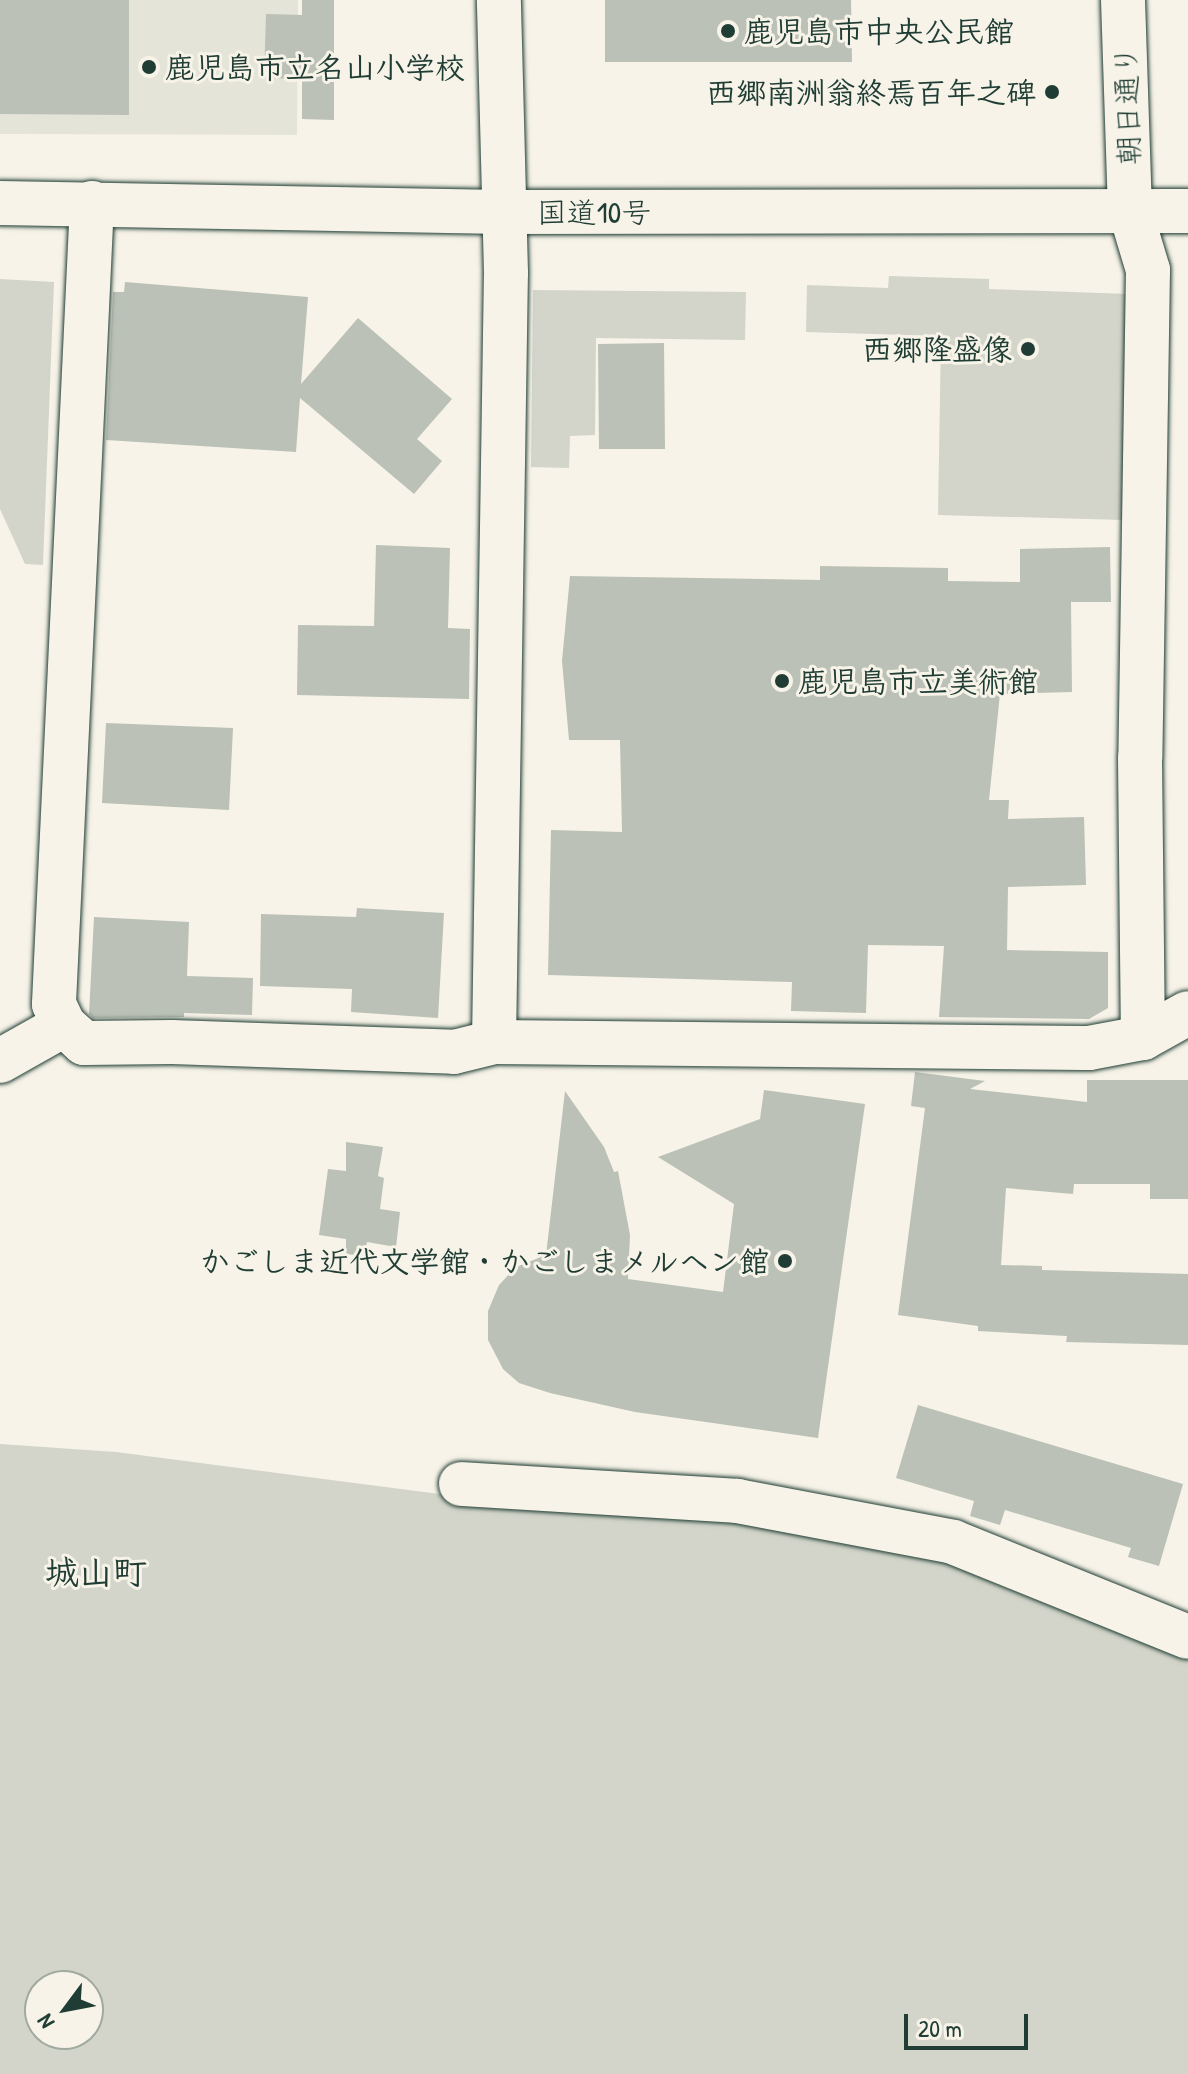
<!DOCTYPE html>
<meta charset="utf-8">
<style>
body{margin:0}
#map{position:relative;width:1188px;height:2074px;overflow:hidden;background:#f7f3e8;font-family:"Patrick Hand","Klee One",sans-serif}
div>[style]{position:absolute}
[style*='--x']{left:calc(var(--x)*1px);top:calc(var(--y)*1px);width:calc(var(--w)*1px);rotate:calc(var(--a)*1deg)}
.built>*{inset:0;background:#e5e4d9}
.green>*{inset:0;background:#d3d5ca}
.building>*{inset:0;background:#bbc1b6}
.roads{filter:drop-shadow(0 0 2px #1f3d34) drop-shadow(0 0 2px #1f3d34)}
.minor>*{height:44px;margin:-22px;padding:0 22px;transform-origin:22px;border-radius:22px;background:#f7f3e8}
.highway>*{height:44px;margin:-22px;padding:0 22px;transform-origin:22px;border-radius:22px;background:#f7f3e8}
.dots>*{width:22px;height:22px;translate:-50% -50%;box-sizing:border-box;border:4px solid #f7f3e8;border-radius:50%}
span{translate:-50% -50%;white-space:nowrap;text-align:center;line-height:1.15;-webkit-text-stroke:6px #f7f3e8;paint-order:stroke}
.poi-label{font-size:30px;color:#1f3d34;font-weight:700}
.left{translate:0 -50%;text-align:left}
.right{translate:-100% -50%;text-align:right}
.street-label{font-size:30px;color:#1f3d34}
.quarter-label{font-size:34px;color:#1f3d34;font-weight:700}
.north{position:absolute;left:24px;top:1970px;width:80px;height:80px;box-sizing:border-box;background:#f7f3e8;border:2px solid #a1aaa0;border-radius:50%;rotate:238deg;font-size:22px;font-weight:700;line-height:32px;text-align:center;color:#1f3d34}
.north::after{content:'';display:block;margin:auto;width:28px;height:36px;background:#1f3d34;clip-path:polygon(50% 0,100% 100%,50% 72%,0 100%)}
.scale{position:absolute;left:904px;top:2014px;width:124px;height:36px;box-sizing:border-box;border:4px solid #1f3d34;border-top:0;padding-left:10px;font-size:24px;line-height:28px;white-space:nowrap;color:#1f3d34;-webkit-text-stroke:6px #f7f3e8;paint-order:stroke}
</style>
<div id="map">
<div class="built">
<div style="clip-path:polygon(0 0,298px 0,297px 135px,0 134px)"></div>
</div>
<div class="green">
<div style="clip-path:polygon(889px 276px,989px 279px,989px 289px,1128px 294px,1123px 520px,938px 515px,941px 336px,806px 332px,807px 285px,888px 288px)"></div>
<div style="clip-path:polygon(0 279px,54px 282px,43px 565px,25px 564px,0 509px)"></div>
<div style="clip-path:polygon(533px 290px,746px 292px,745px 340px,596px 338px,595px 435px,570px 436px,569px 468px,531px 467px)"></div>
<div style="clip-path:polygon(evenodd,0 1444px,116px 1452px,509px 1503px,727px 1520px,948px 1557px,1188px 1650px,1188px 2074px,0 2074px,0 1444px,40px 1986px,88px 1986px,88px 2034px,40px 2034px,40px 1986px)"></div>
</div>
<div class="building">
<div style="clip-path:polygon(0 0,129px 0,129px 115px,0 114px)"></div>
<div style="clip-path:polygon(302px 0,334px 0,334px 120px,302px 119px,302px 79px,264px 78px,266px 14px,302px 15px)"></div>
<div style="clip-path:polygon(605px 0,851px 0,852px 62px,605px 62px)"></div>
<div style="clip-path:polygon(125px 282px,308px 297px,301px 384px,358px 318px,452px 399px,417px 439px,442px 461px,414px 494px,300px 398px,296px 452px,106px 440px,113px 292px,124px 292px)"></div>
<div style="clip-path:polygon(664px 343px,665px 449px,599px 449px,598px 344px)"></div>
<div style="clip-path:polygon(376px 545px,450px 548px,448px 628px,470px 629px,469px 699px,297px 695px,298px 625px,374px 626px)"></div>
<div style="clip-path:polygon(1110px 547px,1111px 602px,1071px 602px,1072px 692px,1000px 694px,989px 800px,1009px 800px,1008px 819px,1084px 817px,1086px 885px,1008px 887px,1007px 950px,1108px 952px,1108px 1008px,1089px 1019px,939px 1017px,944px 946px,868px 945px,866px 1013px,791px 1011px,792px 982px,548px 975px,551px 830px,622px 832px,620px 740px,569px 740px,562px 661px,570px 576px,820px 580px,820px 566px,948px 568px,948px 581px,1020px 582px,1020px 549px)"></div>
<div style="clip-path:polygon(106px 723px,233px 728px,229px 810px,102px 803px)"></div>
<div style="clip-path:polygon(357px 908px,444px 913px,438px 1018px,351px 1012px,352px 989px,260px 986px,261px 914px,356px 917px)"></div>
<div style="clip-path:polygon(94px 917px,189px 922px,187px 976px,253px 978px,252px 1015px,184px 1013px,184px 1017px,93px 1018px,89px 1014px)"></div>
<div style="clip-path:polygon(915px 1072px,985px 1081px,970px 1089px,1087px 1102px,1087px 1080px,1188px 1080px,1188px 1199px,1150px 1199px,1150px 1184px,1074px 1184px,1073px 1194px,1006px 1188px,1001px 1265px,1042px 1266px,1042px 1270px,1188px 1274px,1188px 1345px,1066px 1342px,1067px 1336px,978px 1331px,978px 1326px,898px 1315px,925px 1108px,911px 1106px)"></div>
<div style="clip-path:polygon(764px 1090px,865px 1104px,818px 1438px,635px 1412px,550px 1393px,519px 1383px,503px 1369px,488px 1340px,488px 1311px,499px 1285px,516px 1267px,546px 1255px,565px 1091px,604px 1147px,614px 1172px,618px 1171px,630px 1235px,628px 1279px,723px 1292px,734px 1204px,658px 1157px,760px 1119px)"></div>
<div style="clip-path:polygon(346px 1142px,383px 1147px,378px 1176px,384px 1178px,380px 1209px,400px 1212px,396px 1247px,367px 1242px,365px 1256px,346px 1254px,346px 1239px,319px 1235px,328px 1169px,346px 1171px)"></div>
<div style="clip-path:polygon(918px 1405px,1183px 1484px,1159px 1566px,1128px 1557px,1131px 1548px,1005px 1510px,1000px 1525px,970px 1516px,974px 1501px,896px 1478px)"></div>
</div>
<div class="roads">
<div class="minor">
<div style="--x:92;--y:203;--w:802;--a:92.72"></div>
<div style="--x:54;--y:1004;--w:23;--a:65"></div>
<div style="--x:64;--y:1025;--w:27;--a:42"></div>
<div style="--x:84;--y:1043;--w:88;--a:-0.7"></div>
<div style="--x:172;--y:1042;--w:282;--a:2"></div>
<div style="--x:454;--y:1052;--w:41;--a:-14"></div>
<div style="--x:494;--y:1042;--w:595;--a:0.58"></div>
<div style="--x:1089;--y:1048;--w:55;--a:-10.5"></div>
<div style="--x:1143;--y:1038;--w:51;--a:-29.1"></div>
<div style="--x:1130;--y:210;--w:63;--a:73.3"></div>
<div style="--x:1148;--y:270;--w:488;--a:90.9"></div>
<div style="--x:1140;--y:758;--w:280;--a:89.4"></div>
<div style="--x:494;--y:1042;--w:769;--a:-89.11"></div>
<div style="--x:506;--y:273;--w:273;--a:-91.5"></div>
<div style="--x:0;--y:1061;--w:73;--a:-29.4"></div>
<div style="--x:461;--y:1484;--w:277;--a:3.5"></div>
<div style="--x:737;--y:1501;--w:220;--a:10.7"></div>
<div style="--x:953;--y:1542;--w:253;--a:22"></div>
</div>
<div class="highway">
<div style="--x:1123;--y:0;--w:210;--a:88.1"></div>
<div style="--x:0;--y:203;--w:504;--a:1.02"></div>
<div style="--x:504;--y:212;--w:684;--a:-0.08"></div>
</div>
</div>
<div class="dots">
<div style="left:728px;top:31px;background:#1f3d34"></div>
<div style="left:149px;top:67px;background:#1f3d34"></div>
<div style="left:1052px;top:92px;background:#1f3d34"></div>
<div style="left:1028px;top:349px;background:#1f3d34"></div>
<div style="left:782px;top:681px;background:#1f3d34"></div>
<div style="left:785px;top:1261px;background:#1f3d34"></div>
</div>
<div class="poi-label">
<span class="left" style="left:744px;top:31px">鹿児島市中央公民館</span>
<span class="left" style="left:165px;top:67px">鹿児島市立名山小学校</span>
<span class="right" style="left:1036px;top:92px">西郷南洲翁終焉百年之碑</span>
<span class="right" style="left:1012px;top:349px">西郷隆盛像</span>
<span class="left" style="left:798px;top:681px">鹿児島市立美術館</span>
<span class="right" style="left:769px;top:1261px">かごしま近代文学館・かごしまメルヘン館</span>
</div>
<div class="street-label">
<span style="left:1127px;top:105px;rotate:-92deg">朝日通り</span>
<span style="left:594px;top:212px">国道10号</span>
</div>
<div class="quarter-label">
<span style="left:96px;top:1573px">城山町</span>
</div>
<div class="north">N</div>
<div class="scale">20 m</div>
</div>
